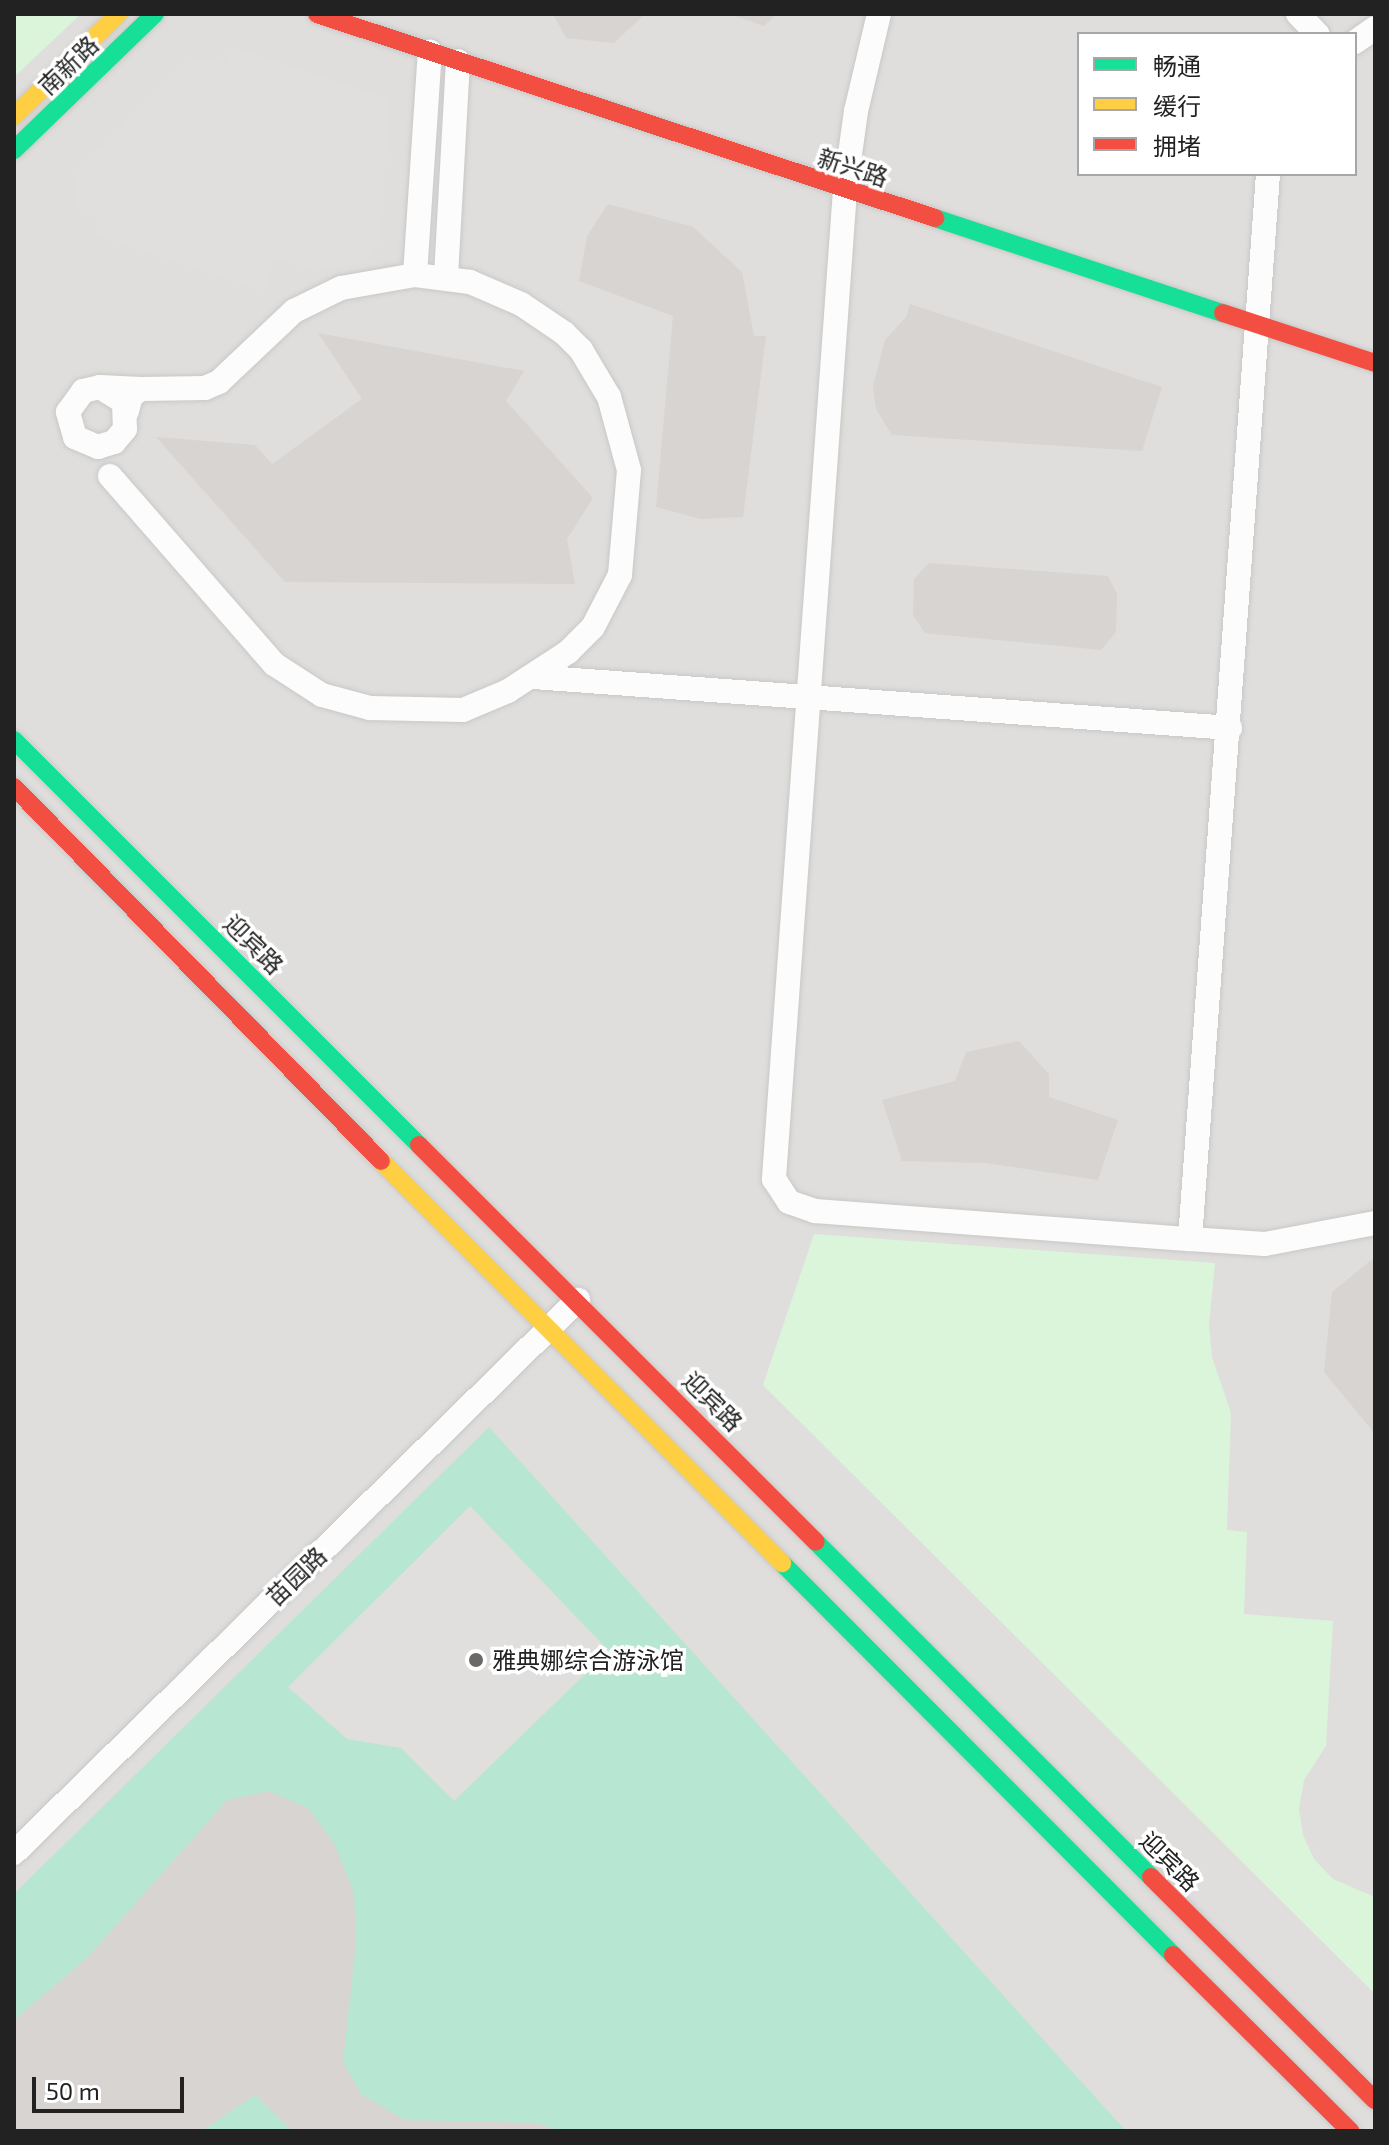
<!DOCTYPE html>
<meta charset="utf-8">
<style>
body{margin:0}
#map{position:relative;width:1389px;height:2145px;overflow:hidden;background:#f0eeeb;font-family:"Exo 2","Noto Sans SC",sans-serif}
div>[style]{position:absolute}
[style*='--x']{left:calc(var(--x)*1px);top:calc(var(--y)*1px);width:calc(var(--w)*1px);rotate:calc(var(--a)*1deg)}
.residential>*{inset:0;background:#dfdedc}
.park>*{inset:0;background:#daf5da}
.pitch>*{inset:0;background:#b7e6d2}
.parking>*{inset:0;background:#e0dfde}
.building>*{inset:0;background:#d7d4d2}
.roads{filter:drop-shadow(0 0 2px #c9c8c7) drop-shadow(0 0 2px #c9c8c7)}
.street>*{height:24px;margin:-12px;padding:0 12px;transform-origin:12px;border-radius:12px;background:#fdfcfc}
.fast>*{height:18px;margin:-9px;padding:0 9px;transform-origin:9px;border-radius:9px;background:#16e098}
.slow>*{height:18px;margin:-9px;padding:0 9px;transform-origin:9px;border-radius:9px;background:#ffcf43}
.jam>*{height:18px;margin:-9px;padding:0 9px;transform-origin:9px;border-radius:9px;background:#f24e42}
.dots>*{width:22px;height:22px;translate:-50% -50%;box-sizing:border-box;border:4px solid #fff;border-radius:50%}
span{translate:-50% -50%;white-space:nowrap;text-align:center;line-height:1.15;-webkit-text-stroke:7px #fff;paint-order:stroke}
.street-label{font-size:24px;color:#222}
.poi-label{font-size:24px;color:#222}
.left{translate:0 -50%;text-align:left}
.frame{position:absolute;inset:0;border:16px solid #222;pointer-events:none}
.legend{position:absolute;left:1077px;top:32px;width:280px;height:144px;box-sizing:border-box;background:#fff;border:2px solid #a7a7a7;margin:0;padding:10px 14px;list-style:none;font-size:24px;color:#222}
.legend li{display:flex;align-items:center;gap:16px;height:40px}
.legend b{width:40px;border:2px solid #a7a7a7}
.scale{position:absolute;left:32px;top:2077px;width:152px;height:36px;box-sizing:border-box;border:4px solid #222;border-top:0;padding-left:10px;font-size:24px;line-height:28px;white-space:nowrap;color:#222;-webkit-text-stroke:6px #fff;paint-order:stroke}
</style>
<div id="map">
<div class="residential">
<div style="clip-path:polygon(evenodd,14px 14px,1375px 14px,1375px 2131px,14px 2131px,14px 14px,1079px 34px,1355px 34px,1355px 174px,1079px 174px,1079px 34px)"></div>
</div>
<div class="park">
<div style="clip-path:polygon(14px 14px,81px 14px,14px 77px)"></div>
<div style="clip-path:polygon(814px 1234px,1215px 1263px,1209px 1325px,1212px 1357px,1231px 1413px,1227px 1530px,1247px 1532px,1244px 1614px,1333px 1621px,1326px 1746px,1304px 1780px,1299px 1809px,1303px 1835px,1314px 1859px,1333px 1879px,1375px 1897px,1375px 1994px,763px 1385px)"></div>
</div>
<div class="pitch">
<div style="clip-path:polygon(489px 1427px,1126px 2131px,14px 2131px,14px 1894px)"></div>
</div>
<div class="parking">
<div style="clip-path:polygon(232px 47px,389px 99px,381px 237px,367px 260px,319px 271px,274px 258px,264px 291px,97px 235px,98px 219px,77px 205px,78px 170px,190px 60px,226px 63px)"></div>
<div style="clip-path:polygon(470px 1506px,609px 1651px,454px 1801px,401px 1748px,347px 1739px,288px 1687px)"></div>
</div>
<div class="building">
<div style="clip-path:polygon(553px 14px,645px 14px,614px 43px,566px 38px)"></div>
<div style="clip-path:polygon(730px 14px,776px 14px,764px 26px)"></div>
<div style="clip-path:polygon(608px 204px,693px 227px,742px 272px,754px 336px,766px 336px,743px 517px,701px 519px,656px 507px,673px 316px,579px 281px,587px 236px)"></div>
<div style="clip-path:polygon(910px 304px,1162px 387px,1142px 451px,892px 435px,876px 409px,873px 386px,885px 340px,906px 317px)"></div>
<div style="clip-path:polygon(318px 333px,524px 371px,506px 401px,593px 498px,567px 539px,575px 584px,285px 582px,156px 437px,255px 445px,272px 464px,362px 399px)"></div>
<div style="clip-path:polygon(929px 563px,1108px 576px,1117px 594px,1116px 632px,1101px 650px,925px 633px,913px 615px,914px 579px)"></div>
<div style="clip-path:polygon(1019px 1041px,1049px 1074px,1049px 1097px,1118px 1120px,1098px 1180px,986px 1163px,902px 1161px,882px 1100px,955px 1081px,966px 1052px)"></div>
<div style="clip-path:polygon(1375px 1257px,1375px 1434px,1324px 1372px,1332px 1292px)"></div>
<div style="clip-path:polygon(269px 1791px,308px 1808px,334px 1843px,354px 1893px,356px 1944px,343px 2062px,361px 2094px,405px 2120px,538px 2123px,559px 2131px,292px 2131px,255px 2095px,202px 2131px,14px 2130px,14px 2020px,87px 1958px,227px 1800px)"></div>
</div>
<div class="roads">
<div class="street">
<div style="--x:879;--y:14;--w:100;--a:103.3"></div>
<div style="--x:856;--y:111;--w:80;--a:97.9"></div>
<div style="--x:845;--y:190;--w:992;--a:94.11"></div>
<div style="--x:774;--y:1179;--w:27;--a:57"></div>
<div style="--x:789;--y:1202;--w:28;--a:19"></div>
<div style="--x:815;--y:1211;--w:376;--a:4.3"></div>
<div style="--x:1190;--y:1239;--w:75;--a:3.8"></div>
<div style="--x:1265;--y:1244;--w:112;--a:-10.8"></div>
<div style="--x:1298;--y:14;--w:28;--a:46"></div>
<div style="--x:1355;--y:42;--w:24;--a:-35"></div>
<div style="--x:415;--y:275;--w:224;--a:-86.2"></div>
<div style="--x:446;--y:276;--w:215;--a:-86.8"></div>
<div style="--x:100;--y:387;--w:28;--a:32"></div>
<div style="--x:124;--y:402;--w:27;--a:88"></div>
<div style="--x:125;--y:429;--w:17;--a:130"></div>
<div style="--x:114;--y:442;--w:17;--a:163"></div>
<div style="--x:98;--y:447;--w:25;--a:-157"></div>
<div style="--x:75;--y:437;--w:26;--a:-106"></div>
<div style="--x:68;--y:412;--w:26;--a:-54"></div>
<div style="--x:83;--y:391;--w:17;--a:-13"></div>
<div style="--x:100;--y:387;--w:41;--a:2.8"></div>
<div style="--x:141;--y:389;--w:12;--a:145"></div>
<div style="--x:131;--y:396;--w:16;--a:105"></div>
<div style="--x:110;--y:476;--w:249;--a:48.9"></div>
<div style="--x:274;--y:664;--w:57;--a:32.9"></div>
<div style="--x:322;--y:695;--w:50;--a:15.2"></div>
<div style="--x:370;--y:708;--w:93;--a:1.2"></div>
<div style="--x:463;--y:710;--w:49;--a:-22.9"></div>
<div style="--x:508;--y:691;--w:72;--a:-33"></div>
<div style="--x:568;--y:652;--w:35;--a:-45"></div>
<div style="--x:593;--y:627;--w:59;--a:-62.6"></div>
<div style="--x:620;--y:575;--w:105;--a:-85.1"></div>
<div style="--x:629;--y:470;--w:76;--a:-105.3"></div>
<div style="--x:609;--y:397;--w:55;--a:-120.8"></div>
<div style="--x:581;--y:350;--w:24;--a:-135"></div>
<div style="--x:564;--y:333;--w:52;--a:-146"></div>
<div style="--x:521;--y:304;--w:56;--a:-156.7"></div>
<div style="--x:470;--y:282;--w:55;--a:-172.7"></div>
<div style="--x:415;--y:275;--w:75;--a:170"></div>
<div style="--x:341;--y:288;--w:52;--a:153.9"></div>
<div style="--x:294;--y:311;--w:103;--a:136.6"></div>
<div style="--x:219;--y:382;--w:15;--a:157"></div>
<div style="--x:205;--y:388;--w:64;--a:179.1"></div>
<div style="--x:533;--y:677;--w:699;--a:4.18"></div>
<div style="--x:1190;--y:1239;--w:1068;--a:-85.81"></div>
<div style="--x:14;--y:1853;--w:790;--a:-44.44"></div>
</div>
<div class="fast">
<div style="--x:14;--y:150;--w:196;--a:-44"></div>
<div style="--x:935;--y:218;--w:303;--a:18.3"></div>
<div style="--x:14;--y:740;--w:573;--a:45"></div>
<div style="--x:816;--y:1542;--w:474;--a:45"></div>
<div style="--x:782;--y:1563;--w:554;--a:45.07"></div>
</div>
<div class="slow">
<div style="--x:14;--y:116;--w:146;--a:-44.4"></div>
<div style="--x:381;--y:1161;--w:568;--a:45.07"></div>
</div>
<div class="jam">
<div style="--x:317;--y:14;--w:651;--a:18.27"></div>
<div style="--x:1223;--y:313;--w:160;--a:18.2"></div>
<div style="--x:14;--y:787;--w:524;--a:45.54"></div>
<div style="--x:419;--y:1145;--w:561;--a:45"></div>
<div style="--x:1151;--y:1877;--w:316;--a:44.9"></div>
<div style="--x:1173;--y:1955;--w:250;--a:44.8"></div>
</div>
</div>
<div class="dots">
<div style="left:476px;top:1660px;background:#6a6968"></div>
</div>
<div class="street-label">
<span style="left:68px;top:65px;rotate:-44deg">南新路</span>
<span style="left:853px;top:167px;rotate:18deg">新兴路</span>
<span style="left:254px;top:944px;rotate:45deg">迎宾路</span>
<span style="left:713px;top:1401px;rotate:45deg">迎宾路</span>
<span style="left:296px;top:1576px;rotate:-44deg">苗园路</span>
<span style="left:1170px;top:1861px;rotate:45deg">迎宾路</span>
</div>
<div class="poi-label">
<span class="left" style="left:492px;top:1660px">雅典娜综合游泳馆</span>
</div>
<div class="frame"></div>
<ul class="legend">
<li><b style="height:10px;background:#16e098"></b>畅通</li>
<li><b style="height:10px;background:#ffcf43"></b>缓行</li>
<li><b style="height:10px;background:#f24e42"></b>拥堵</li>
</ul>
<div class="scale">50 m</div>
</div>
